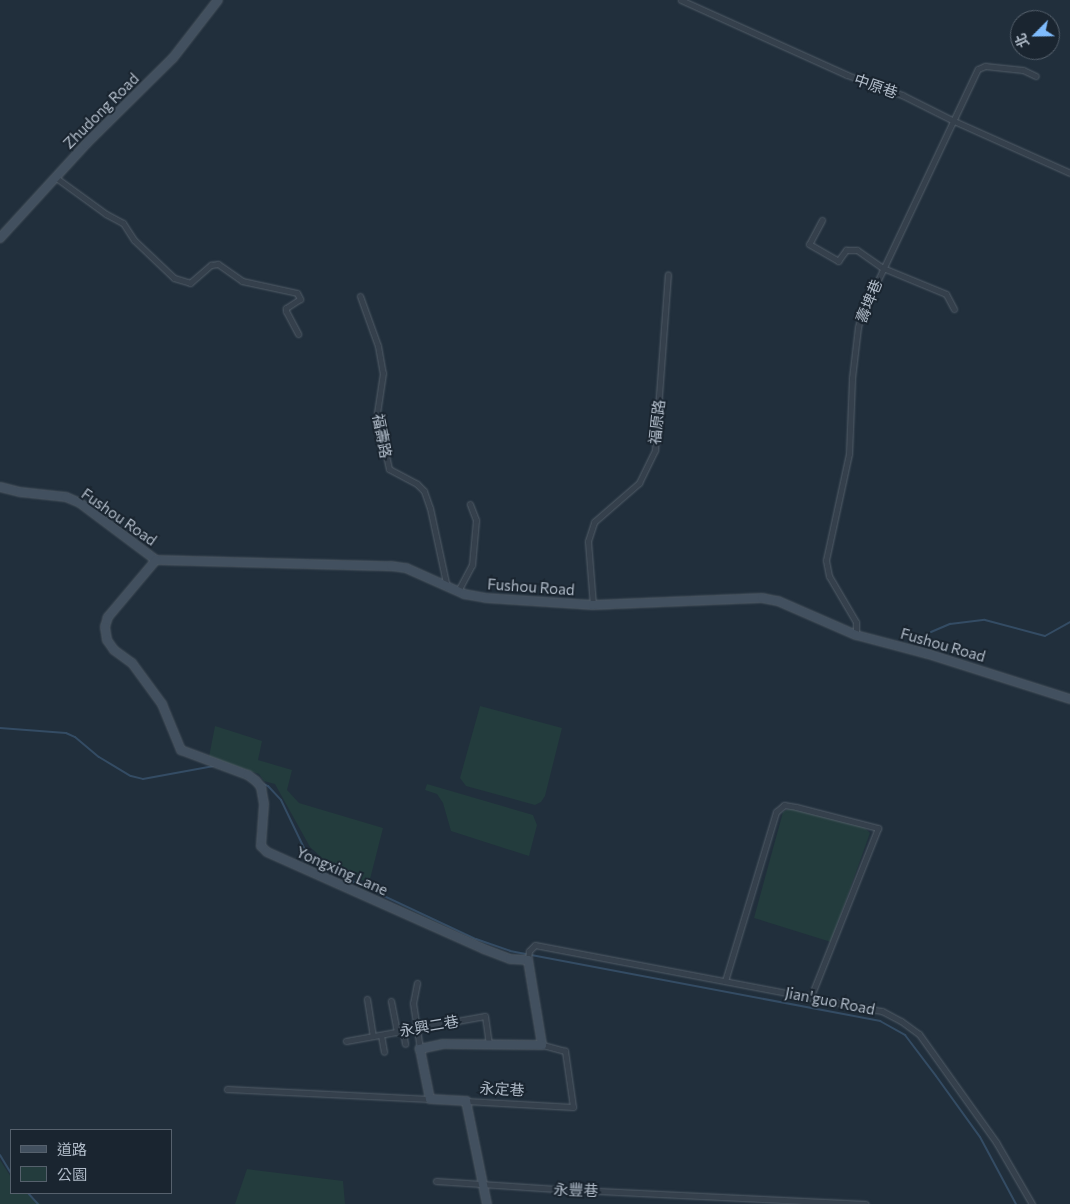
<!DOCTYPE html>
<meta charset="utf-8">
<style>
body{margin:0}
#map{position:relative;width:1070px;height:1204px;overflow:hidden;background:#212f3c;font-family:Commissioner,"Noto Sans TC",sans-serif}
div>[style]{position:absolute}
[style*='--x']{left:calc(var(--x)*1px);top:calc(var(--y)*1px);width:calc(var(--w)*1px);rotate:calc(var(--a)*1deg)}
.green>*{inset:0;background:#233c3d}
.stream>*{height:2px;margin:-1px;padding:0 1px;transform-origin:1px;border-radius:1px;background:#344c64}
.roads{filter:drop-shadow(0 0 1px #535e69) drop-shadow(0 0 1px #535e69)}
.street>*{height:5px;margin:-2.5px;padding:0 2.5px;transform-origin:2.5px;border-radius:2.5px;background:#35404c}
.secondary>*{height:8px;margin:-4px;padding:0 4px;transform-origin:4px;border-radius:4px;background:#42505f}
span{translate:-50% -50%;white-space:nowrap;text-align:center;line-height:1.15;-webkit-text-stroke:4px #1a2530;paint-order:stroke}
.street-label{font-size:15px;color:#b0bbc8}
.legend{position:absolute;left:10px;top:1129px;width:162px;height:65px;box-sizing:border-box;background:#1a2530;border:1px solid #56616d;margin:0;padding:6px 9px;list-style:none;font-size:15px;color:#b0bbc8}
.legend li{display:flex;align-items:center;gap:10px;height:25px}
.legend b{width:25px;border:1px solid #56616d}
.north{position:absolute;left:1010px;top:10px;width:50px;height:50px;box-sizing:border-box;background:#1a2530;border:1px solid #56616d;border-radius:50%;rotate:247deg;font-size:14px;font-weight:700;line-height:20px;text-align:center;color:#b0bbc8}
.north::after{content:'';display:block;margin:auto;width:18px;height:22px;background:#7fbcfd;clip-path:polygon(50% 0,100% 100%,50% 72%,0 100%)}
</style>
<div id="map">
<div class="green">
<div style="clip-path:polygon(480px 706px,562px 728px,545px 796px,541px 802px,535px 805px,466px 786px,460px 778px)"></div>
<div style="clip-path:polygon(215px 726px,262px 741px,258px 760px,292px 770px,287px 790px,299px 803px,383px 828px,369px 883px,331px 866px,310px 847px,275px 784px,264px 781px,259px 774px,209px 757px)"></div>
<div style="clip-path:polygon(427px 784px,533px 815px,537px 825px,529px 856px,451px 831px,443px 803px,437px 794px,425px 790px)"></div>
<div style="clip-path:polygon(790px 808px,864px 827px,870px 833px,831px 942px,754px 918px,783px 812px)"></div>
<div style="clip-path:polygon(0 1160px,11px 1177px,11px 1193px,26px 1193px,41px 1204px,0 1204px)"></div>
<div style="clip-path:polygon(247px 1169px,343px 1181px,345px 1204px,235px 1204px)"></div>
</div>
<div class="stream">
<div style="--x:931;--y:632;--w:21;--a:-23"></div>
<div style="--x:950;--y:624;--w:35;--a:-7"></div>
<div style="--x:985;--y:620;--w:62;--a:14.9"></div>
<div style="--x:1045;--y:636;--w:29;--a:-29"></div>
<div style="--x:0;--y:728;--w:66;--a:4.3"></div>
<div style="--x:66;--y:733;--w:10;--a:24"></div>
<div style="--x:75;--y:737;--w:31;--a:40"></div>
<div style="--x:99;--y:757;--w:37;--a:31"></div>
<div style="--x:131;--y:776;--w:12;--a:14"></div>
<div style="--x:143;--y:779;--w:72;--a:-10.4"></div>
<div style="--x:263;--y:784;--w:5;--a:22"></div>
<div style="--x:268;--y:786;--w:19;--a:47"></div>
<div style="--x:281;--y:800;--w:53;--a:64.4"></div>
<div style="--x:304;--y:848;--w:26;--a:47"></div>
<div style="--x:322;--y:867;--w:170;--a:25.1"></div>
<div style="--x:476;--y:939;--w:36;--a:19"></div>
<div style="--x:510;--y:951;--w:377;--a:10.7"></div>
<div style="--x:880;--y:1021;--w:29;--a:29"></div>
<div style="--x:905;--y:1035;--w:51;--a:52.9"></div>
<div style="--x:936;--y:1076;--w:75;--a:54.2"></div>
<div style="--x:980;--y:1137;--w:76;--a:61.8"></div>
<div style="--x:0;--y:1155;--w:21;--a:59"></div>
<div style="--x:28;--y:1193;--w:15;--a:48"></div>
</div>
<div class="roads">
<div class="street">
<div style="--x:681;--y:0;--w:182;--a:24.3"></div>
<div style="--x:847;--y:75;--w:59;--a:20"></div>
<div style="--x:902;--y:95;--w:58;--a:26.6"></div>
<div style="--x:954;--y:121;--w:127;--a:24.1"></div>
<div style="--x:55;--y:177;--w:63;--a:36"></div>
<div style="--x:106;--y:214;--w:19;--a:28"></div>
<div style="--x:123;--y:223;--w:20;--a:57"></div>
<div style="--x:134;--y:240;--w:55;--a:43.5"></div>
<div style="--x:174;--y:278;--w:17;--a:17"></div>
<div style="--x:190;--y:283;--w:28;--a:-41"></div>
<div style="--x:211;--y:265;--w:7;--a:-8"></div>
<div style="--x:218;--y:264;--w:29;--a:35"></div>
<div style="--x:242;--y:281;--w:56;--a:12.3"></div>
<div style="--x:297;--y:293;--w:7;--a:63"></div>
<div style="--x:300;--y:299;--w:17;--a:147"></div>
<div style="--x:286;--y:308;--w:3;--a:90"></div>
<div style="--x:286;--y:311;--w:26;--a:62"></div>
<div style="--x:822;--y:220;--w:27;--a:118"></div>
<div style="--x:809;--y:244;--w:34;--a:30"></div>
<div style="--x:838;--y:261;--w:14;--a:-54"></div>
<div style="--x:846;--y:250;--w:11;--a:0"></div>
<div style="--x:857;--y:250;--w:32;--a:35"></div>
<div style="--x:883;--y:268;--w:68;--a:22.4"></div>
<div style="--x:946;--y:294;--w:17;--a:62"></div>
<div style="--x:360;--y:296;--w:53;--a:70.2"></div>
<div style="--x:378;--y:346;--w:27;--a:80"></div>
<div style="--x:383;--y:373;--w:40;--a:98.5"></div>
<div style="--x:377;--y:413;--w:57;--a:77.9"></div>
<div style="--x:389;--y:469;--w:32;--a:28"></div>
<div style="--x:417;--y:484;--w:10;--a:45"></div>
<div style="--x:424;--y:491;--w:18;--a:71"></div>
<div style="--x:430;--y:508;--w:81;--a:77.9"></div>
<div style="--x:458;--y:591;--w:30;--a:-62"></div>
<div style="--x:472;--y:565;--w:45;--a:-84.9"></div>
<div style="--x:476;--y:520;--w:17;--a:-111"></div>
<div style="--x:593;--y:605;--w:64;--a:-94.5"></div>
<div style="--x:588;--y:541;--w:20;--a:-72"></div>
<div style="--x:594;--y:522;--w:60;--a:-40.9"></div>
<div style="--x:639;--y:483;--w:37;--a:-64"></div>
<div style="--x:655;--y:450;--w:176;--a:-85.8"></div>
<div style="--x:856;--y:635;--w:13;--a:-90"></div>
<div style="--x:856;--y:622;--w:53;--a:-120.4"></div>
<div style="--x:829;--y:576;--w:16;--a:-101"></div>
<div style="--x:826;--y:560;--w:108;--a:-77.8"></div>
<div style="--x:849;--y:454;--w:76;--a:-87.7"></div>
<div style="--x:852;--y:378;--w:51;--a:-83.3"></div>
<div style="--x:858;--y:327;--w:11;--a:-75"></div>
<div style="--x:861;--y:316;--w:273;--a:-64.7"></div>
<div style="--x:978;--y:69;--w:8;--a:-23"></div>
<div style="--x:985;--y:66;--w:38;--a:6"></div>
<div style="--x:1023;--y:70;--w:14;--a:25"></div>
<div style="--x:528;--y:960;--w:9;--a:-84"></div>
<div style="--x:529;--y:951;--w:8;--a:-45"></div>
<div style="--x:535;--y:945;--w:353;--a:10.8"></div>
<div style="--x:882;--y:1011;--w:21;--a:28"></div>
<div style="--x:901;--y:1021;--w:22;--a:36"></div>
<div style="--x:919;--y:1034;--w:133;--a:54.5"></div>
<div style="--x:996;--y:1142;--w:72;--a:59.9"></div>
<div style="--x:725;--y:981;--w:177;--a:-73.2"></div>
<div style="--x:776;--y:812;--w:11;--a:-41"></div>
<div style="--x:784;--y:805;--w:12;--a:9"></div>
<div style="--x:796;--y:807;--w:85;--a:14.4"></div>
<div style="--x:878;--y:828;--w:181;--a:111.7"></div>
<div style="--x:417;--y:983;--w:20;--a:101"></div>
<div style="--x:413;--y:1003;--w:47;--a:81.3"></div>
<div style="--x:367;--y:999;--w:37;--a:81"></div>
<div style="--x:391;--y:1001;--w:32;--a:79"></div>
<div style="--x:403;--y:1031;--w:13;--a:81"></div>
<div style="--x:381;--y:1035;--w:17;--a:80"></div>
<div style="--x:346;--y:1041;--w:141;--a:-10.2"></div>
<div style="--x:485;--y:1016;--w:27;--a:82"></div>
<div style="--x:227;--y:1089;--w:203;--a:2.8"></div>
<div style="--x:466;--y:1101;--w:107;--a:3.2"></div>
<div style="--x:573;--y:1107;--w:57;--a:-98.1"></div>
<div style="--x:565;--y:1051;--w:24;--a:-165"></div>
<div style="--x:436;--y:1181;--w:121;--a:3.8"></div>
<div style="--x:557;--y:1189;--w:309;--a:2.8"></div>
</div>
<div class="secondary">
<div style="--x:0;--y:238;--w:127;--a:-47.5"></div>
<div style="--x:86;--y:144;--w:122;--a:-44.7"></div>
<div style="--x:173;--y:58;--w:73;--a:-52.2"></div>
<div style="--x:0;--y:487;--w:21;--a:14"></div>
<div style="--x:20;--y:492;--w:46;--a:6.2"></div>
<div style="--x:66;--y:497;--w:15;--a:23"></div>
<div style="--x:80;--y:503;--w:95;--a:36.9"></div>
<div style="--x:156;--y:560;--w:235;--a:1.5"></div>
<div style="--x:391;--y:566;--w:15;--a:8"></div>
<div style="--x:406;--y:568;--w:64;--a:24.1"></div>
<div style="--x:464;--y:594;--w:22;--a:10"></div>
<div style="--x:486;--y:598;--w:107;--a:3.7"></div>
<div style="--x:593;--y:605;--w:169;--a:-2.4"></div>
<div style="--x:762;--y:598;--w:16;--a:11"></div>
<div style="--x:778;--y:601;--w:85;--a:23.6"></div>
<div style="--x:856;--y:635;--w:74;--a:14.8"></div>
<div style="--x:928;--y:654;--w:149;--a:17.6"></div>
<div style="--x:156;--y:560;--w:75;--a:130.1"></div>
<div style="--x:108;--y:617;--w:10;--a:107"></div>
<div style="--x:105;--y:627;--w:13;--a:81"></div>
<div style="--x:107;--y:640;--w:12;--a:55"></div>
<div style="--x:114;--y:650;--w:22;--a:36"></div>
<div style="--x:132;--y:663;--w:51;--a:53.8"></div>
<div style="--x:162;--y:704;--w:50;--a:67.6"></div>
<div style="--x:181;--y:750;--w:72;--a:20.5"></div>
<div style="--x:248;--y:775;--w:10;--a:37"></div>
<div style="--x:256;--y:781;--w:8;--a:50"></div>
<div style="--x:261;--y:787;--w:17;--a:80"></div>
<div style="--x:264;--y:804;--w:42;--a:94.1"></div>
<div style="--x:261;--y:846;--w:8;--a:45"></div>
<div style="--x:267;--y:852;--w:238;--a:24.1"></div>
<div style="--x:484;--y:949;--w:28;--a:21"></div>
<div style="--x:510;--y:959;--w:18;--a:3"></div>
<div style="--x:528;--y:960;--w:86;--a:80.6"></div>
<div style="--x:542;--y:1045;--w:99;--a:-179.4"></div>
<div style="--x:443;--y:1044;--w:24;--a:168"></div>
<div style="--x:420;--y:1049;--w:51;--a:78.7"></div>
<div style="--x:430;--y:1099;--w:36;--a:3"></div>
<div style="--x:466;--y:1101;--w:105;--a:78.5"></div>
</div>
</div>
<div class="street-label">
<span style="left:876px;top:86px;rotate:19deg">中原巷</span>
<span style="left:101px;top:111px;rotate:-45deg">Zhudong Road</span>
<span style="left:869px;top:301px;rotate:-68deg">壽埤巷</span>
<span style="left:657px;top:422px;rotate:-84deg">福原路</span>
<span style="left:382px;top:436px;rotate:79deg">福壽路</span>
<span style="left:119px;top:517px;rotate:35deg">Fushou Road</span>
<span style="left:531px;top:587px;rotate:4deg">Fushou Road</span>
<span style="left:943px;top:645px;rotate:16deg">Fushou Road</span>
<span style="left:342px;top:871px;rotate:24deg">Yongxing Lane</span>
<span style="left:830px;top:1001px;rotate:11deg">Jian'guo Road</span>
<span style="left:429px;top:1026px;rotate:-10deg">永興二巷</span>
<span style="left:502px;top:1089px;rotate:3deg">永定巷</span>
<span style="left:576px;top:1190px;rotate:2deg">永豐巷</span>
</div>
<ul class="legend">
<li><b style="height:6px;background:#42505f"></b>道路</li>
<li><b style="height:14px;background:#233c3d"></b>公園</li>
</ul>
<div class="north">北</div>
</div>
